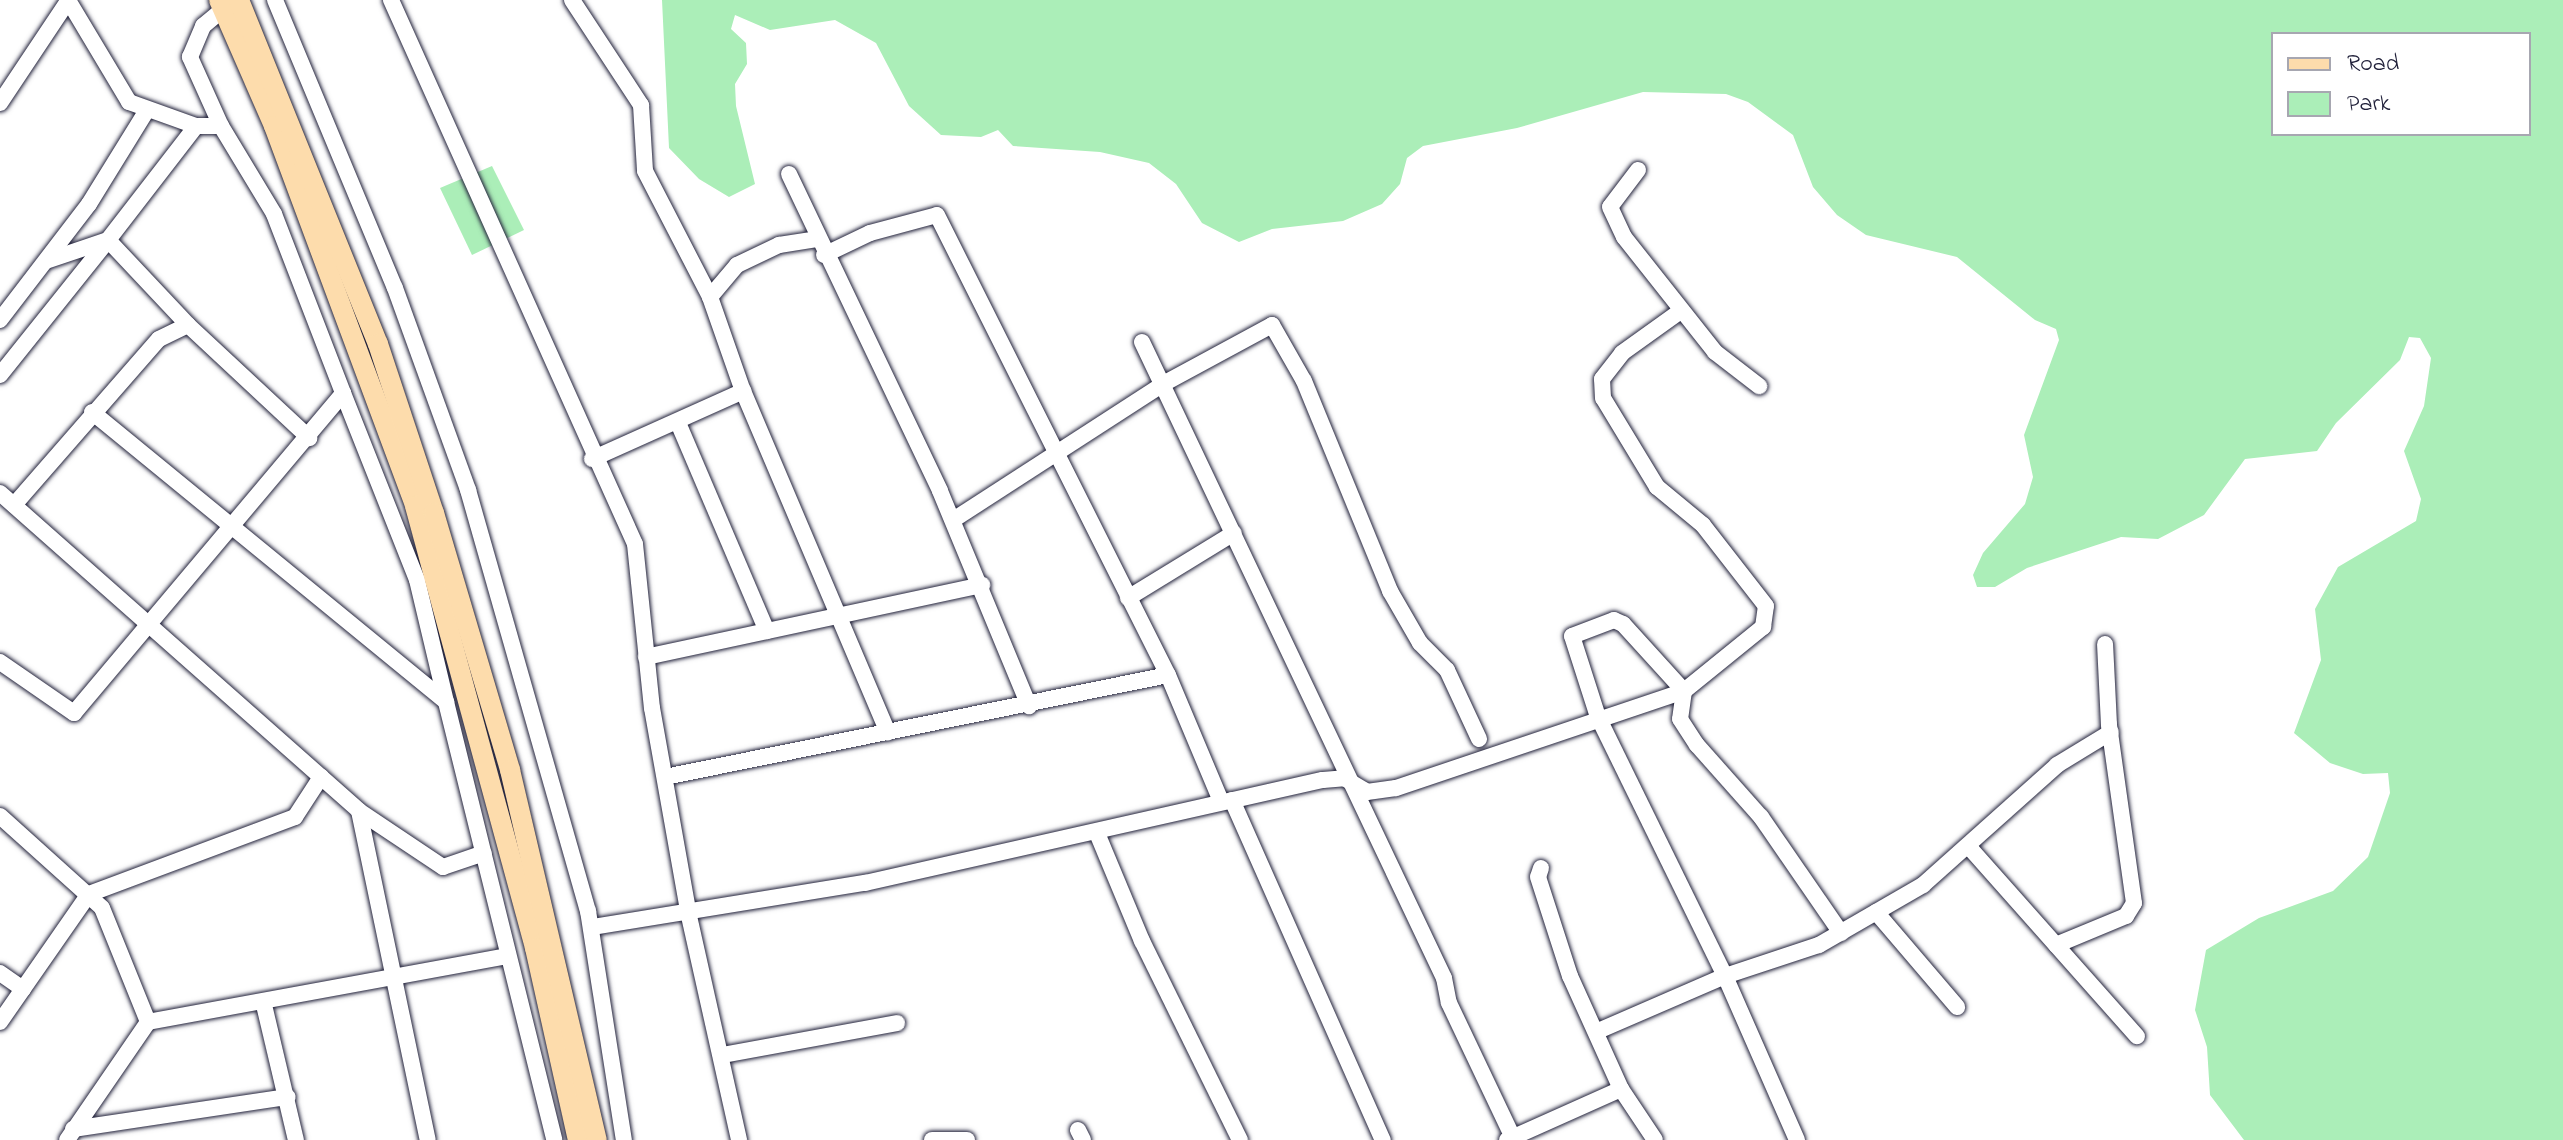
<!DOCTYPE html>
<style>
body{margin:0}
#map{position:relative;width:2563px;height:1140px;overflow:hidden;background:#fff;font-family:"Indie Flower",sans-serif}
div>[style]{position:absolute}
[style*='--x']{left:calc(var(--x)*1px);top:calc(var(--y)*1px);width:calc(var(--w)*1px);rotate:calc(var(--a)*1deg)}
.green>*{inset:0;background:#abeeb8}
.roads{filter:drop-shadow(0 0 2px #22223b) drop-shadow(0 0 2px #22223b)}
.minor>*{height:16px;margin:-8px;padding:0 8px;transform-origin:8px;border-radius:8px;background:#fff}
.major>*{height:20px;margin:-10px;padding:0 10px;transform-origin:10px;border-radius:10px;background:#fddcac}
span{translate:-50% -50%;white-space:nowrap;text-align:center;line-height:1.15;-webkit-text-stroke:7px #fff;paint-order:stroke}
.legend{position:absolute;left:2271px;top:32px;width:260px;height:104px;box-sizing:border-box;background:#fff;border:2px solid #a7a7b1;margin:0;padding:10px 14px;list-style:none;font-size:24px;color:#22223b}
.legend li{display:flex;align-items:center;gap:16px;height:40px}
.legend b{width:40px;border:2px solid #a7a7b1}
</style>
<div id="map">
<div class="green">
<div style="clip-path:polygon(evenodd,662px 0,2563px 0,2563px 1140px,2244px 1140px,2210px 1095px,2207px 1047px,2195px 1010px,2206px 950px,2259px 918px,2333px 891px,2368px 857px,2390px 793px,2388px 773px,2363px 774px,2330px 763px,2294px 733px,2321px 660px,2315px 609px,2338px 567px,2416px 521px,2421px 499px,2404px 451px,2424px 406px,2431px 358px,2420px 338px,2409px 337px,2400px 360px,2336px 423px,2317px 451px,2245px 459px,2204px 515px,2158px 539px,2121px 537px,2027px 568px,1995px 587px,1977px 587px,1973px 575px,1983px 553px,2025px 504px,2033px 477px,2024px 435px,2059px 340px,2056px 329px,2035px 320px,1957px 257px,1866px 235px,1837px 215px,1813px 187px,1793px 135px,1748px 102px,1726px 94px,1643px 92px,1517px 128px,1423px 146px,1407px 158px,1400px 184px,1382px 204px,1343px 221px,1272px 229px,1239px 242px,1202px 223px,1176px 184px,1149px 163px,1100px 152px,1013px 146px,998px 130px,981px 137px,941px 135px,909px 106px,876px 43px,835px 20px,770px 30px,735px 15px,731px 29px,746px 43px,747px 64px,735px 84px,736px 106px,755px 184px,729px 197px,699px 179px,669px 148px,662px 0,2529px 34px,2529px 134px,2273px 134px,2273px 34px,2529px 34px)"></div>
<div style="clip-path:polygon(492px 166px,524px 230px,472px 255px,440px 188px)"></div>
</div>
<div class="roads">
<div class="minor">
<div style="--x:68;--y:0;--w:119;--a:59.1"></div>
<div style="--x:129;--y:102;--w:71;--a:19.7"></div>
<div style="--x:196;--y:126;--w:25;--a:0"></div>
<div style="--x:221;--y:126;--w:103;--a:58.9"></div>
<div style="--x:274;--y:214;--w:192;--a:68.9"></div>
<div style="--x:275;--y:0;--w:312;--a:67.4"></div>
<div style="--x:395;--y:288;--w:215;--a:70.1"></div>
<div style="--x:468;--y:490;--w:438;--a:74.1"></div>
<div style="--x:588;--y:911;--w:232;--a:81.1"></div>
<div style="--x:391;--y:0;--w:596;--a:65.84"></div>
<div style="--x:635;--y:544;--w:165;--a:84.1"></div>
<div style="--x:652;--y:708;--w:211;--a:79.9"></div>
<div style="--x:689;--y:916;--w:230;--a:77.4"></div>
<div style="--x:572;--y:0;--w:126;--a:56.7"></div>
<div style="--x:641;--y:105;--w:66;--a:86.5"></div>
<div style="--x:645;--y:171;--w:142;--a:62.7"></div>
<div style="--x:710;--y:297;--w:100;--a:70.7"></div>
<div style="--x:743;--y:391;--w:371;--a:67"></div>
<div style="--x:0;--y:103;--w:123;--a:-56.3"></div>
<div style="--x:221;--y:126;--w:76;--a:-114.2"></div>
<div style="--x:190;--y:57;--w:34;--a:-67"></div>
<div style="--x:203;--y:26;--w:26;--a:-40"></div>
<div style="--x:1638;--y:170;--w:46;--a:127.1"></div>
<div style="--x:1610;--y:207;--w:33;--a:65"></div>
<div style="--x:1624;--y:237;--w:147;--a:51.6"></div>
<div style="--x:1715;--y:352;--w:56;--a:37.7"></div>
<div style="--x:789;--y:174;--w:351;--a:64.5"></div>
<div style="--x:940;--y:491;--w:233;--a:67.5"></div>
<div style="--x:824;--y:255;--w:51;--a:-25.6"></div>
<div style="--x:870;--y:233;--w:69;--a:-15"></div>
<div style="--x:937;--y:215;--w:515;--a:63.34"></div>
<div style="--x:1168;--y:675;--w:137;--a:67.2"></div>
<div style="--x:46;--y:261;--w:65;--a:-18.7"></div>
<div style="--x:108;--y:240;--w:144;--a:-52.3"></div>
<div style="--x:710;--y:297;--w:42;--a:-49.8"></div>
<div style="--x:737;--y:265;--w:47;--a:-25.5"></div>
<div style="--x:779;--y:245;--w:38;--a:-9"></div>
<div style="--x:0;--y:320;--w:146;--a:-52.5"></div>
<div style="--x:89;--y:204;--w:110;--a:-58.3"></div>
<div style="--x:1142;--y:342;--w:704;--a:64.6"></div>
<div style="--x:1444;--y:978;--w:25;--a:79"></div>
<div style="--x:1449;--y:1003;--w:152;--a:64.6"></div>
<div style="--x:0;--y:375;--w:173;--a:-51.3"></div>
<div style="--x:108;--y:240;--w:117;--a:46.7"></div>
<div style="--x:92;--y:412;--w:458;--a:39.3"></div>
<div style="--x:446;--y:702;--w:451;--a:76.1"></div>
<div style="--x:679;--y:425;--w:224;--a:66.9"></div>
<div style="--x:592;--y:459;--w:166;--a:-24.2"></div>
<div style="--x:0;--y:493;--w:480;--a:41.5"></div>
<div style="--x:359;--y:811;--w:336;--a:78.2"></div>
<div style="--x:14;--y:505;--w:220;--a:-48.9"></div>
<div style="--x:159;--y:339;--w:32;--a:-26"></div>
<div style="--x:188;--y:325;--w:166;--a:43"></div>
<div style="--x:953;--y:520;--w:250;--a:-32.9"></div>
<div style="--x:1163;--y:384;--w:124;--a:-28.4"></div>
<div style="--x:1272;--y:325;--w:64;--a:60.3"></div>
<div style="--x:1304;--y:381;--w:227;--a:67.7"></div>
<div style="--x:1390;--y:591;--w:60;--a:60"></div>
<div style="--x:1420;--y:643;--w:38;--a:45"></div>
<div style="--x:1447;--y:670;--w:76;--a:65.1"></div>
<div style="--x:1128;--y:598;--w:124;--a:-31.5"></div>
<div style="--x:646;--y:657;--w:344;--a:-12.1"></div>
<div style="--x:0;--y:662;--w:90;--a:34.6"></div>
<div style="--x:74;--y:713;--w:418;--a:-49.9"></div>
<div style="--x:343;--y:393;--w:201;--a:68.4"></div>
<div style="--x:417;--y:580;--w:125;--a:76.6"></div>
<div style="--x:665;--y:777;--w:513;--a:-11.46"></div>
<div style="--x:1232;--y:800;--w:372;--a:66.1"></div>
<div style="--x:359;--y:811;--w:101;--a:33.7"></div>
<div style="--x:443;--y:867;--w:43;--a:-18.9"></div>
<div style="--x:0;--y:816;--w:137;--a:42"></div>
<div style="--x:102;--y:908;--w:123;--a:68"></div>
<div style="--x:1097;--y:833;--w:117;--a:67.4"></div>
<div style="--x:1142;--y:941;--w:222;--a:63.8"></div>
<div style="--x:1969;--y:847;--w:253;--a:48.4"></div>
<div style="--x:1541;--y:868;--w:9;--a:108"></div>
<div style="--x:1538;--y:877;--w:104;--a:72.1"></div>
<div style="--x:1570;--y:976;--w:124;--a:65.7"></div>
<div style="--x:1621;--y:1089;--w:61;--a:56.3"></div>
<div style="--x:1876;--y:912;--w:125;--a:49.5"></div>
<div style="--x:592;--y:927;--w:277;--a:-9.2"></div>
<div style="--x:865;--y:883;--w:469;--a:-12.7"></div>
<div style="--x:1323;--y:780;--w:21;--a:-5"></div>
<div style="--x:1344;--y:778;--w:27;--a:31"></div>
<div style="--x:1367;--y:792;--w:29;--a:-8"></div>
<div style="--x:1396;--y:788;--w:304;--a:-18.6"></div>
<div style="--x:1684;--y:691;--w:102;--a:-39"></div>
<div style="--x:1763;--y:627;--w:21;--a:-82"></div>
<div style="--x:1766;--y:606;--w:103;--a:-127.9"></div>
<div style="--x:1703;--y:525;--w:60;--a:-140.4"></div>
<div style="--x:1657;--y:487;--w:104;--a:-121.2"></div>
<div style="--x:1603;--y:398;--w:19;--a:-93"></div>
<div style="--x:1602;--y:379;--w:33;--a:-52"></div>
<div style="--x:1622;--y:353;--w:70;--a:-35.7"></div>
<div style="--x:2056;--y:945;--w:76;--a:-22.5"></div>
<div style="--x:2126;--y:916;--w:15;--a:-58"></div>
<div style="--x:2134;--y:903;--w:180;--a:-98"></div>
<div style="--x:2109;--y:725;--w:81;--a:-92.8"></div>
<div style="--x:0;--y:973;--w:28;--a:35"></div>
<div style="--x:264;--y:1005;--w:139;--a:76.7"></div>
<div style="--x:0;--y:1022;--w:156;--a:-55.2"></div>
<div style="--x:89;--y:894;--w:220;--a:-20.5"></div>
<div style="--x:295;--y:817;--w:48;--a:-57"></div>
<div style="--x:1598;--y:1031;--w:138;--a:-23.4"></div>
<div style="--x:1725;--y:976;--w:99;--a:-18.3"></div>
<div style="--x:1819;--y:945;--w:120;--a:-30"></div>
<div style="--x:1923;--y:885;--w:180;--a:-41.8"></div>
<div style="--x:2057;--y:765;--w:63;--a:-31.4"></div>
<div style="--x:723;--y:1055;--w:177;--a:-10.4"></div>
<div style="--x:73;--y:1129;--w:217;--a:-8.5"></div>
<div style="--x:1078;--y:1130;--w:11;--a:63"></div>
<div style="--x:67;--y:1140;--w:143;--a:-55.5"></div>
<div style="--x:148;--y:1022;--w:365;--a:-10.4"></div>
<div style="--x:932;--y:1140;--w:35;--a:0"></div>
<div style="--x:1507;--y:1140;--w:125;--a:-24.1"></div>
<div style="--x:1797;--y:1140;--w:179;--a:-113.7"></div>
<div style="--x:1725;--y:976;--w:288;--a:-116.1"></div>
<div style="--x:1598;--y:717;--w:85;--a:-107.8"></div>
<div style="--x:1572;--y:636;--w:45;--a:-20.9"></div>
<div style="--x:1614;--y:620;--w:10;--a:24"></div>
<div style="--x:1623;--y:624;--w:91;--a:47.7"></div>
<div style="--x:1684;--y:691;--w:28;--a:98"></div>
<div style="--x:1680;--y:719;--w:31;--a:57"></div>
<div style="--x:1697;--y:745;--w:96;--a:48.4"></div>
<div style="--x:1761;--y:817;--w:141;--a:55.4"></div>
</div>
<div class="major">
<div style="--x:219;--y:0;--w:137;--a:66.4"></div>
<div style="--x:274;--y:126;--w:405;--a:69.6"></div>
<div style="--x:415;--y:506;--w:458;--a:74.8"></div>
<div style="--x:535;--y:948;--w:197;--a:77.4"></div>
<div style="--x:239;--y:0;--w:371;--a:68"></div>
<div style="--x:378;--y:344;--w:178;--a:71.7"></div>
<div style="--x:434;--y:513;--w:268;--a:73.5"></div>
<div style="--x:510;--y:770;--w:380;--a:76.8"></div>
</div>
</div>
<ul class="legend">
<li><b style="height:10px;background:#fddcac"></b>Road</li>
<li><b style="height:22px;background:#abeeb8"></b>Park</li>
</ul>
</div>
